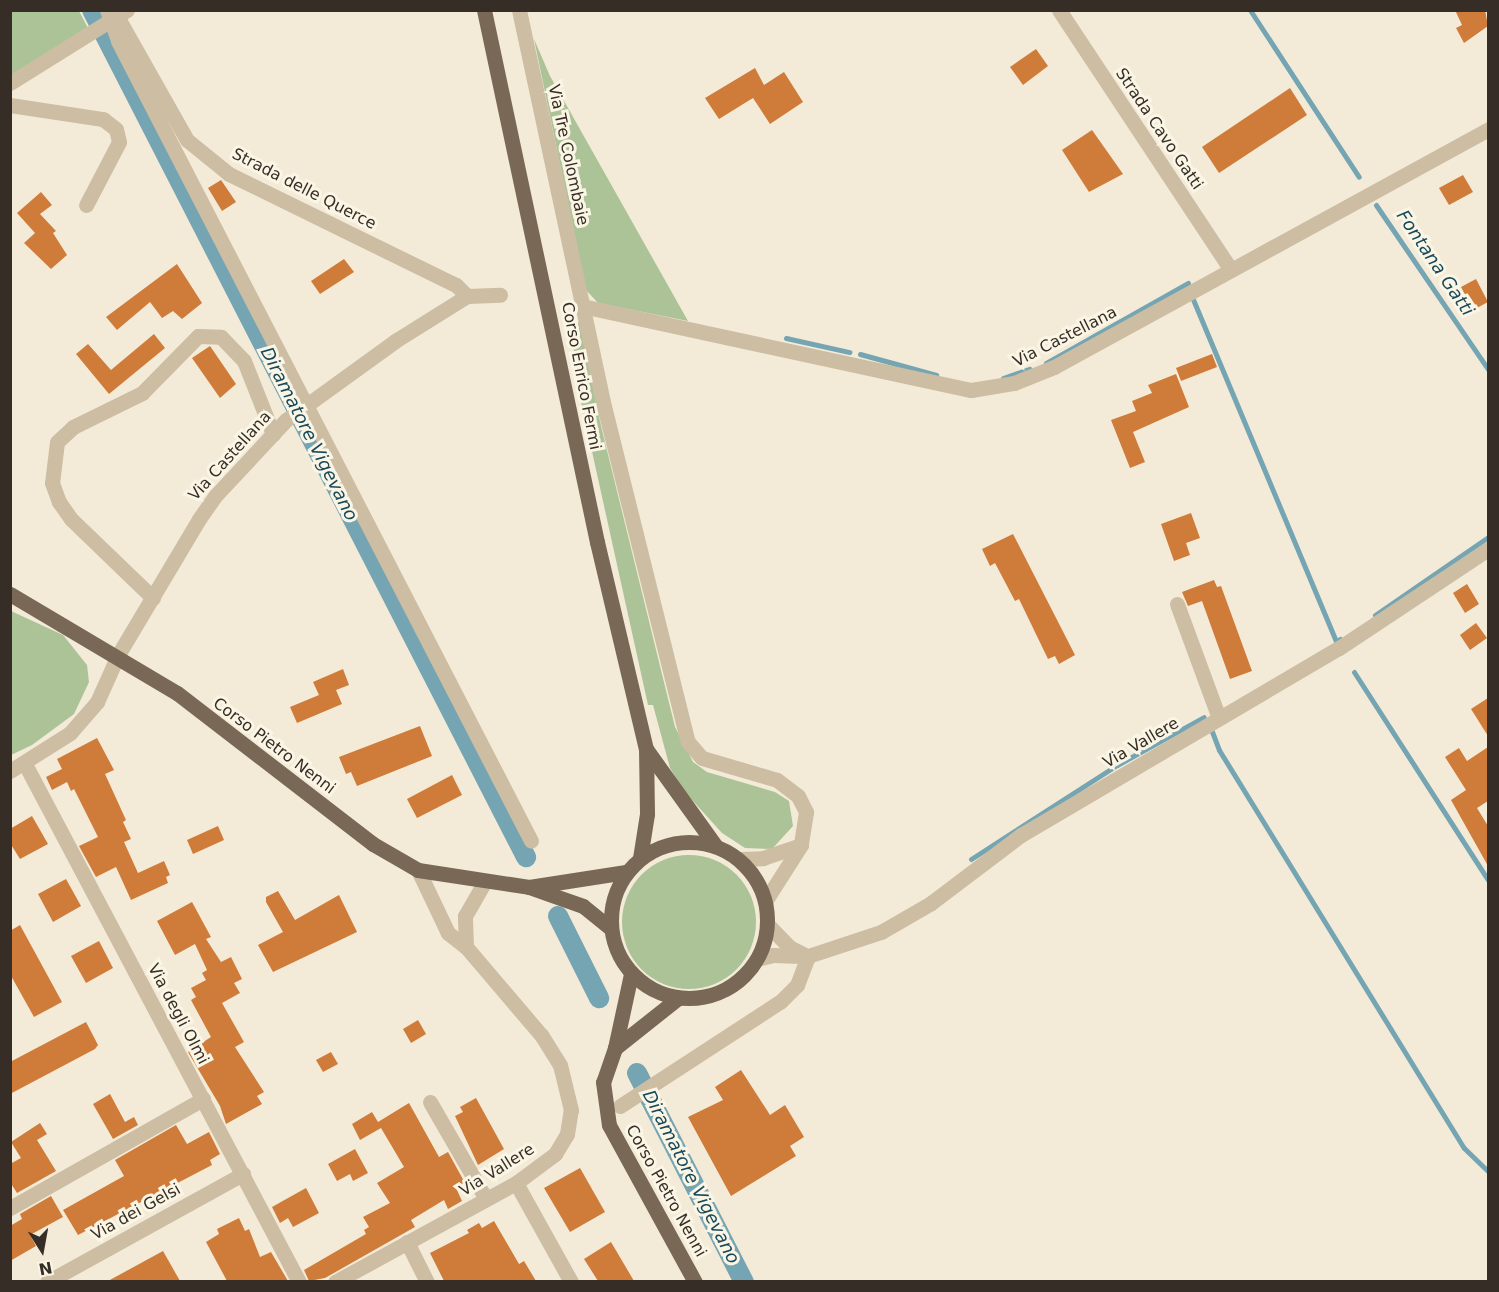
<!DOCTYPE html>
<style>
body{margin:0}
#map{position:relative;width:1499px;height:1292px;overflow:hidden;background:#f3ebd8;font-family:"DejaVu Sans",sans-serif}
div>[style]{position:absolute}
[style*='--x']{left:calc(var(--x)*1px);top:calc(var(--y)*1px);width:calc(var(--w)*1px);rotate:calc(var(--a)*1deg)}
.green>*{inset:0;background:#acc397}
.round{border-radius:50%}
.stream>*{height:5px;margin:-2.5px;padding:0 2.5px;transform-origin:2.5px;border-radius:2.5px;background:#75a4b2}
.canal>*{height:20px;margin:-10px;padding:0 10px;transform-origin:10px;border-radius:10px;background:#75a4b2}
.building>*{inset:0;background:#cf7b39}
.minor>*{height:15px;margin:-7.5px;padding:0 7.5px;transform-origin:7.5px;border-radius:7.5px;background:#ccbda3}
.major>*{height:15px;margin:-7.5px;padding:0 7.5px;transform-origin:7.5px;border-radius:7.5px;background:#796855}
.major>.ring{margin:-7.5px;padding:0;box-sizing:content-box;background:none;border:15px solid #796855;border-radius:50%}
span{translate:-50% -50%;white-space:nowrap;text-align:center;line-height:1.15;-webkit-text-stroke:6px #faf5e4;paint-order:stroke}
.street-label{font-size:16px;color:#362e26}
.water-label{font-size:18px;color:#18495b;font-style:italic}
.frame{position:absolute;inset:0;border:12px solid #362e26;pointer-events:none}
.north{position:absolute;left:12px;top:1220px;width:60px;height:60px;-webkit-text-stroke:4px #faf5e4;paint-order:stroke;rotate:169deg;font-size:16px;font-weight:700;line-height:24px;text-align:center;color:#362e26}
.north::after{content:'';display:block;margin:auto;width:21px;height:27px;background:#362e26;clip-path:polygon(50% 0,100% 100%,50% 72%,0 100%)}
</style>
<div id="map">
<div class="green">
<div style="clip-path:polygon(11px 11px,79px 11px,89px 30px,11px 75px)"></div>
<div style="clip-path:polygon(534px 39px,550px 76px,688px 321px,598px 303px,586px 290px)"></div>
<div style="clip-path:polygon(567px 320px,580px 323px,601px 426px,675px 727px,693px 762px,707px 772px,775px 792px,789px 801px,793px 826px,772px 849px,745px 848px,722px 833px,683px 790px,670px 768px,653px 705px,648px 705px,578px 388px,582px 386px)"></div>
<div style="clip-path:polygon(11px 611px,63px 635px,87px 665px,89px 682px,74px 714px,32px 745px,11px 755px)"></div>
<div class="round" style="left:622px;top:855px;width:134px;height:134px"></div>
</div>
<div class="stream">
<div style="--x:1250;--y:10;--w:199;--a:56.9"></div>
<div style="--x:1376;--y:205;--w:199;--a:55.7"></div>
<div style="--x:1192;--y:297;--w:374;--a:67.3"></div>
<div style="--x:1336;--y:642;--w:5;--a:-37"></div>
<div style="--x:786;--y:338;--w:65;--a:12.5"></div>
<div style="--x:860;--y:354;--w:79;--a:15.4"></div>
<div style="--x:1046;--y:363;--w:163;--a:-29.4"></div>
<div style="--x:1003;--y:378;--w:28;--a:-19"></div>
<div style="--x:1375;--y:615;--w:137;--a:-34.6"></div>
<div style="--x:1354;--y:672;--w:247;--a:57.2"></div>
<div style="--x:1211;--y:729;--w:22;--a:69"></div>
<div style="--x:1219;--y:750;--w:467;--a:58.4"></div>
<div style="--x:1464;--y:1148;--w:33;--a:44"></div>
<div style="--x:971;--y:859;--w:174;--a:-32.8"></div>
<div style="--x:1117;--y:765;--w:99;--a:-28.9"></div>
</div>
<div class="canal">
<div style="--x:92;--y:10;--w:952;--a:62.87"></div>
<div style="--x:558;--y:916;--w:92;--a:63.4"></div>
<div style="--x:637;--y:1073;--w:235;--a:62.9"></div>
</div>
<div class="building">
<div style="clip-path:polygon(1455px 10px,1485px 10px,1488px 26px,1464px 43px,1456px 28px,1462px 25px)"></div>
<div style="clip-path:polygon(1036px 49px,1048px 66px,1023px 85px,1010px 67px)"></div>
<div style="clip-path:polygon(755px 68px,764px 85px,784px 72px,803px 102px,770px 124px,753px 98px,719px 119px,705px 98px)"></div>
<div style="clip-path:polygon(1290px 88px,1307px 115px,1219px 173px,1202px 147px)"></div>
<div style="clip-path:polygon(1092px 130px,1123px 174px,1089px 192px,1062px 150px)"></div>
<div style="clip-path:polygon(1463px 175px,1473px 192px,1449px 205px,1439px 188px)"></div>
<div style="clip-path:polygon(221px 180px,236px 202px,222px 211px,208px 188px)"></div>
<div style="clip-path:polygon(41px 192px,52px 205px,40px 214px,56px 231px,53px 233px,67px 255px,51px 269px,24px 243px,35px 233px,17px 213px)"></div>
<div style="clip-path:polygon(344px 259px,354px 272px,320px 294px,311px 281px)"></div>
<div style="clip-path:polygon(177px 264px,202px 303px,182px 319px,173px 311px,162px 318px,150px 302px,117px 330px,106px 317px)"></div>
<div style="clip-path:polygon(1476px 279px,1488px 302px,1473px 310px,1461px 287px)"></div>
<div style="clip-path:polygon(154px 334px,165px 348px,109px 394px,76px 354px,88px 344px,111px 370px)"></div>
<div style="clip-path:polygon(210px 346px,236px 384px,220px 398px,192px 358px)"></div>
<div style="clip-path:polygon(1212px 354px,1217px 367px,1181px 381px,1176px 368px)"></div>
<div style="clip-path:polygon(1176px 374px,1189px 407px,1133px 432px,1145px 462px,1130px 468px,1111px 420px,1136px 411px,1132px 401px,1152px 393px,1148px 385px)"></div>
<div style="clip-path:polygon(1191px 513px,1200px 538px,1186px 543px,1190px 555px,1174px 561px,1161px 524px)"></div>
<div style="clip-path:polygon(1013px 534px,1075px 655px,1059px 664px,1055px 656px,1048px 659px,1019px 599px,1015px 601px,995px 563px,990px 566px,982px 549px)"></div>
<div style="clip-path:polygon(1214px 580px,1217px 587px,1221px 586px,1252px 671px,1230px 679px,1202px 601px,1188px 606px,1182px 592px)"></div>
<div style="clip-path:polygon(1467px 584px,1479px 604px,1465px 613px,1453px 593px)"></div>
<div style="clip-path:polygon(1476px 623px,1487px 638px,1470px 650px,1460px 635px)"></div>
<div style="clip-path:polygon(343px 669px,349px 685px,336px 690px,342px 704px,297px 723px,290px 707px,319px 695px,313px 682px)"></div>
<div style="clip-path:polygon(1488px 698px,1488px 736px,1471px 709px)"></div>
<div style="clip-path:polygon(420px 726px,432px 756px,357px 786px,351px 772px,346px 774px,339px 757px)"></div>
<div style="clip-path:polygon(97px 738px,114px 770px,105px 774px,126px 820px,123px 822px,131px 839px,124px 842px,138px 873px,164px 861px,170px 875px,166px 877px,168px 883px,131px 900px,116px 867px,96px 877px,79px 846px,98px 837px,74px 789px,71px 791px,67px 782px,52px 790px,46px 777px,62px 769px,57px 759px)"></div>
<div style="clip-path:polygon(1488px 747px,1488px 801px,1477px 808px,1488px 826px,1488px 866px,1451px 800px,1466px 790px,1445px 757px,1459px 748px,1467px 761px)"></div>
<div style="clip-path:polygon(452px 775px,462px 795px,417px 818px,407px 799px)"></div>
<div style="clip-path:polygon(32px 816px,48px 844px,20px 859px,10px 843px,10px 829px)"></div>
<div style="clip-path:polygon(218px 826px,224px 840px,193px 854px,187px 840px)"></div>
<div style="clip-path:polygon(66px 879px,81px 906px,53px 922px,38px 894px)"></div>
<div style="clip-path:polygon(278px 891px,295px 920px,339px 895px,357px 932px,273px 972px,258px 945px,283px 932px,266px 902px,266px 897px)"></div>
<div style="clip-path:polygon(192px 902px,211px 937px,206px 939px,221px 962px,231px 957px,242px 979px,234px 983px,240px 993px,222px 1003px,244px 1042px,235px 1047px,264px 1092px,257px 1096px,262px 1104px,226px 1124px,220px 1106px,188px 1052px,211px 1037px,191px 1000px,196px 997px,191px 988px,206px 980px,202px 973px,207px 970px,195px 944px,175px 955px,157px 921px)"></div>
<div style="clip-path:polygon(20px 925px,62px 1002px,34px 1017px,10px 974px,10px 931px)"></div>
<div style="clip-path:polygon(99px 941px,113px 968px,86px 983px,71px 956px)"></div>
<div style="clip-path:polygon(418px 1020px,426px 1034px,411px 1043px,403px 1029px)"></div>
<div style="clip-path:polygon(86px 1022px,98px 1045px,95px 1049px,10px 1094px,10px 1062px)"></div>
<div style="clip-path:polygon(331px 1052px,338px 1064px,323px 1072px,316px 1060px)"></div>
<div style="clip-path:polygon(741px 1070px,770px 1115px,785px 1105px,804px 1137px,790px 1146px,796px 1156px,731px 1196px,688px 1117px,723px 1100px,715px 1087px)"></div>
<div style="clip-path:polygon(110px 1094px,125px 1122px,134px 1117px,138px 1125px,113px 1139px,93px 1104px)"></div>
<div style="clip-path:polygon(476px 1098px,504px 1149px,478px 1165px,455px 1116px,463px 1112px,460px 1107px)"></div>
<div style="clip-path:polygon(409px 1103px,439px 1157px,448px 1152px,465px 1183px,456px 1188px,462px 1201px,448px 1209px,444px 1200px,411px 1220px,415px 1227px,325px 1278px,309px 1281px,304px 1270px,366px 1234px,364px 1230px,369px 1227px,363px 1217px,390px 1203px,377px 1183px,404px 1167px,381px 1128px,360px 1140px,352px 1124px,372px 1112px,378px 1122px)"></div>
<div style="clip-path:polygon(40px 1123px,47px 1134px,37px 1140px,56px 1171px,17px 1193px,10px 1182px,10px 1164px,21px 1158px,11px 1142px)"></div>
<div style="clip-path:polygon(176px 1125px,187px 1144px,209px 1132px,220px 1154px,210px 1160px,212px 1165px,78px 1235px,63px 1210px,124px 1176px,115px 1160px)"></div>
<div style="clip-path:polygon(355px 1149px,368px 1173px,353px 1181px,350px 1174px,337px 1181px,328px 1164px)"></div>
<div style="clip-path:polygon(580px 1168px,605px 1212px,570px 1232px,544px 1188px)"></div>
<div style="clip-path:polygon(306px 1188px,319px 1213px,293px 1227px,288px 1218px,280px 1223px,272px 1207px)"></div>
<div style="clip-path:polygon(51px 1196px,63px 1217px,30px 1235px,36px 1246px,10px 1261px,10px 1226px,22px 1219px,20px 1214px)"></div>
<div style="clip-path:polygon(239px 1218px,245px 1231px,249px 1229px,260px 1257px,271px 1252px,288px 1281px,227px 1281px,206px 1242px,219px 1234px,217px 1229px)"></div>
<div style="clip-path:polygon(494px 1221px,519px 1264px,524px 1261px,536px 1281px,444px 1281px,430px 1253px,469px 1233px,467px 1230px,479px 1223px,482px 1228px)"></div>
<div style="clip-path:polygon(611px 1242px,634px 1281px,598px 1281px,584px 1259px)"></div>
<div style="clip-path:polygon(163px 1251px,180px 1281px,108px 1281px)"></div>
</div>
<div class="minor">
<div style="--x:107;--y:10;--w:33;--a:70"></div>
<div style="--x:118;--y:41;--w:900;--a:62.69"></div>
<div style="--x:519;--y:10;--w:401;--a:77.9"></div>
<div style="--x:603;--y:402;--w:350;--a:76"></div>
<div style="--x:688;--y:742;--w:21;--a:49"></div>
<div style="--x:702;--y:758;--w:78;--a:16.3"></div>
<div style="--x:777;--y:780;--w:26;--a:37"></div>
<div style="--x:798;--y:796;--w:18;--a:63"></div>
<div style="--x:806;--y:812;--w:33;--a:99"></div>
<div style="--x:801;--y:845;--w:65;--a:122.5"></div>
<div style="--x:1059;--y:10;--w:310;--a:56.5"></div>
<div style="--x:118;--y:18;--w:140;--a:60.5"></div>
<div style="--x:187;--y:140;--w:54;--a:39"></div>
<div style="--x:229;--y:174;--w:253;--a:26.1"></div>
<div style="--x:456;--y:285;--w:16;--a:45"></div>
<div style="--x:10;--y:83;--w:138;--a:-32"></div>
<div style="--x:10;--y:105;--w:94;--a:8.6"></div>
<div style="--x:103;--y:119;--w:16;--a:38"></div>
<div style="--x:116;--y:129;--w:13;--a:77"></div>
<div style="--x:119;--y:142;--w:71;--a:117.6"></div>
<div style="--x:582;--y:306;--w:398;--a:12.2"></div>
<div style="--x:971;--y:390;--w:44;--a:-9.2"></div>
<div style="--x:1014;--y:383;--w:43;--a:-21.8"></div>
<div style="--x:1054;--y:367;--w:495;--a:-28.7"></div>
<div style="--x:153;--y:598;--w:114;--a:-136.1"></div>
<div style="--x:71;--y:519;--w:21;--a:-125"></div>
<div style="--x:59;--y:502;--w:20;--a:-110"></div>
<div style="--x:52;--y:483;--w:41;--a:-83"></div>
<div style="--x:57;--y:442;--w:22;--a:-43"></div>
<div style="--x:73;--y:427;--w:77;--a:-26.2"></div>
<div style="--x:142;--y:393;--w:80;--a:-45.5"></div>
<div style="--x:198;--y:336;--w:23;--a:2"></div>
<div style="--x:221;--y:337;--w:33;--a:46"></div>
<div style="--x:244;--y:361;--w:79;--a:68.3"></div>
<div style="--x:1177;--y:604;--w:121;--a:69.8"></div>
<div style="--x:25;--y:764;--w:586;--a:62.12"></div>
<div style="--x:10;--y:771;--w:71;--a:-32.3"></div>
<div style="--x:70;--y:733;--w:41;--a:-48.9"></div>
<div style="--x:97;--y:702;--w:51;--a:-65.9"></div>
<div style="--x:118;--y:655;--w:158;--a:-59.2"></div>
<div style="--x:199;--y:519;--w:29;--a:-55"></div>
<div style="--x:216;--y:495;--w:103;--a:-47"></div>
<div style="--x:286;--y:420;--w:135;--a:-35.9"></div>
<div style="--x:395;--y:341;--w:85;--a:-32"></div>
<div style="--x:467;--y:296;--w:33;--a:-2"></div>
<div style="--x:740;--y:859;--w:23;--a:-2"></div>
<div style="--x:763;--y:858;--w:40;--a:-18.9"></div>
<div style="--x:768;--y:925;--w:30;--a:46"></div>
<div style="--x:789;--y:947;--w:16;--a:27"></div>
<div style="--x:466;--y:947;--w:31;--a:-92"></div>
<div style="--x:465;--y:916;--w:38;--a:-60"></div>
<div style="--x:757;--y:959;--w:16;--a:-14"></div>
<div style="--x:773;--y:955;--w:35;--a:2"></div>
<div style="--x:808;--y:956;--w:77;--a:-18.2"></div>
<div style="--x:881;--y:932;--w:58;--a:-30.1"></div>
<div style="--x:931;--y:903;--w:113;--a:-37.1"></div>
<div style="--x:1021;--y:835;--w:369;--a:-30.5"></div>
<div style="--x:1339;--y:648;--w:179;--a:-33.6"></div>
<div style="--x:430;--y:1102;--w:112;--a:60"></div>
<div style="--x:620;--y:1106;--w:192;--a:-33.1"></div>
<div style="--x:781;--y:1001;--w:23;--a:-45"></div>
<div style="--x:797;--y:985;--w:31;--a:-69"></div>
<div style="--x:516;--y:1183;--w:113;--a:60.9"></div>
<div style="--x:10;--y:1208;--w:222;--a:-29.5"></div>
<div style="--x:407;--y:1242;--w:45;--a:63.4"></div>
<div style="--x:47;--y:1282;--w:224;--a:-28.9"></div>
<div style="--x:335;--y:1282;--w:206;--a:-28.7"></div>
<div style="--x:516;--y:1183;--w:49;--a:-36.6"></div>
<div style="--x:555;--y:1154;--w:23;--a:-59"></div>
<div style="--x:567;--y:1134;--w:24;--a:-81"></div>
<div style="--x:571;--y:1110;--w:46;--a:-103.7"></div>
<div style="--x:560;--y:1065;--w:36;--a:-122"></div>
<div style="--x:541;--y:1035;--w:116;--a:-130.4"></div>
<div style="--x:466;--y:947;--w:23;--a:-142"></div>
<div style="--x:448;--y:933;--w:70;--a:-115.5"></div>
</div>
<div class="major">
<div style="--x:484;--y:10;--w:544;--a:78.01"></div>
<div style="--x:597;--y:542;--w:213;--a:76.7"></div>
<div style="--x:646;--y:749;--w:65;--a:89.1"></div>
<div style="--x:647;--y:814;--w:45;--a:99"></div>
<div style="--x:10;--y:594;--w:194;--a:30.7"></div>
<div style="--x:177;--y:693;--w:247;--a:37.6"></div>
<div style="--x:373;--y:844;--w:52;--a:30"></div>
<div style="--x:418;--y:870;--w:112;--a:8.7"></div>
<div style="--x:529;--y:887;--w:57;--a:19.4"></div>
<div style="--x:583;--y:906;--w:35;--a:39"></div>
<div style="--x:646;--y:749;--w:118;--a:54.3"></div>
<div class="ring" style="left:611px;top:842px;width:141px;height:141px"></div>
<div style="--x:529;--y:887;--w:98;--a:-8.8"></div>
<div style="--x:631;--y:974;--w:76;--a:102.2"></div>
<div style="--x:615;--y:1048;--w:36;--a:109"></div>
<div style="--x:603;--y:1082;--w:43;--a:82.1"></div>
<div style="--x:609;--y:1125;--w:179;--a:61.3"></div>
<div style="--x:615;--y:1048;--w:80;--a:-38.4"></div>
</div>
<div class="street-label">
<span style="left:1159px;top:129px;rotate:56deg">Strada Cavo Gatti</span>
<span style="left:568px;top:155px;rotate:78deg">Via Tre Colombaie</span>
<span style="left:304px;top:189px;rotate:27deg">Strada delle Querce</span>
<span style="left:1065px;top:337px;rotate:-27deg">Via Castellana</span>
<span style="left:581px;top:376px;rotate:79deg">Corso Enrico Fermi</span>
<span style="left:230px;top:456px;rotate:-48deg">Via Castellana</span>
<span style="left:1141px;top:743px;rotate:-30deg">Via Vallere</span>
<span style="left:274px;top:746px;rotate:37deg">Corso Pietro Nenni</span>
<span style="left:178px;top:1014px;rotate:62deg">Via degli Olmi</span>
<span style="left:497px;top:1170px;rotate:-32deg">Via Vallere</span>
<span style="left:666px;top:1191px;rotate:61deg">Corso Pietro Nenni</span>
<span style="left:136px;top:1212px;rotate:-29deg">Via dei Gelsi</span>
</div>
<div class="water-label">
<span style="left:1435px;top:263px;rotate:56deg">Fontana Gatti</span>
<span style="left:309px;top:434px;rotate:63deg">Diramatore Vigevano</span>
<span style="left:691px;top:1177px;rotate:63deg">Diramatore Vigevano</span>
</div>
<div class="frame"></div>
<div class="north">N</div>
</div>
